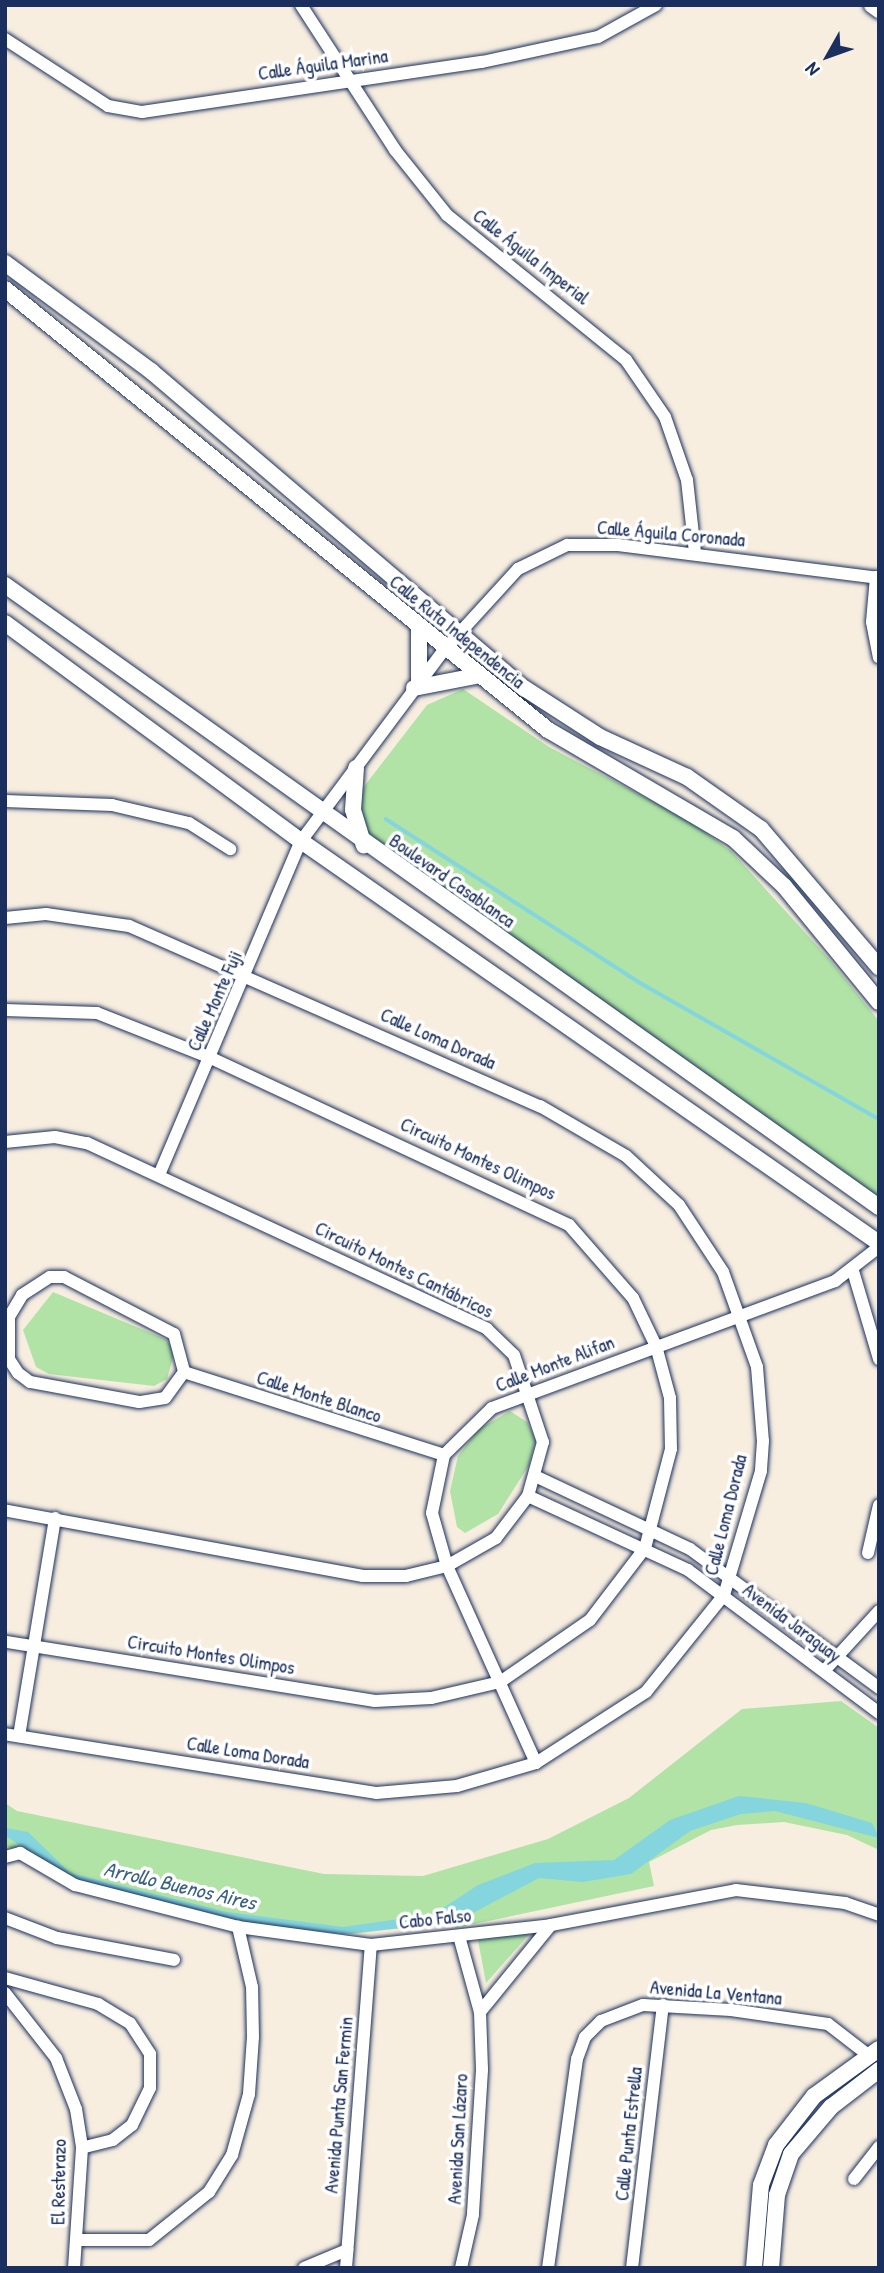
<!DOCTYPE html>
<meta charset="utf-8">
<style>
body{margin:0}
#map{position:relative;width:884px;height:2273px;overflow:hidden;background:#f7eee0;font-family:"Patrick Hand",sans-serif}
div>[style]{position:absolute}
[style*='--x']{left:calc(var(--x)*1px);top:calc(var(--y)*1px);width:calc(var(--w)*1px);rotate:calc(var(--a)*1deg)}
.green>*{inset:0;background:#b0e3a5}
.water>*{inset:0;background:#84d5de}
.stream>*{height:3.5px;margin:-1.75px;padding:0 1.75px;transform-origin:1.75px;border-radius:1.75px;background:#84d5de}
.roads{filter:drop-shadow(0 0 2px #1b2f5e) drop-shadow(0 0 2px #1b2f5e)}
.minor>*{height:12px;margin:-6px;padding:0 6px;transform-origin:6px;border-radius:6px;background:#fff}
.major>*{height:16px;margin:-8px;padding:0 8px;transform-origin:8px;border-radius:8px;background:#fff}
span{translate:-50% -50%;white-space:nowrap;text-align:center;line-height:1.15;-webkit-text-stroke:7px #fff;paint-order:stroke}
.street-label{font-size:19px;color:#1b2f5e}
.water-label{font-size:21px;color:#3a6184;font-style:italic}
.frame{position:absolute;inset:0;border:7px solid #1b2f5e;pointer-events:none}
.north{position:absolute;left:793px;top:21px;width:70px;height:70px;-webkit-text-stroke:5px #fff;paint-order:stroke;rotate:230deg;font-size:19px;font-weight:700;line-height:28px;text-align:center;color:#1b2f5e}
.north::after{content:'';display:block;margin:auto;width:24px;height:32px;background:#1b2f5e;clip-path:polygon(50% 0,100% 100%,50% 72%,0 100%)}
</style>
<div id="map">
<div class="green">
<div style="clip-path:polygon(463px 689px,549px 747px,688px 820px,731px 851px,830px 960px,879px 1021px,879px 1203px,372px 842px,358px 823px,359px 793px,427px 705px)"></div>
<div style="clip-path:polygon(53px 1292px,165px 1339px,175px 1351px,167px 1379px,154px 1386px,49px 1374px,36px 1367px,23px 1330px)"></div>
<div style="clip-path:polygon(510px 1411px,527px 1422px,536px 1440px,529px 1465px,498px 1514px,465px 1533px,457px 1527px,450px 1491px,458px 1456px,479px 1429px)"></div>
<div style="clip-path:polygon(841px 1701px,879px 1728px,879px 1850px,847px 1835px,784px 1822px,737px 1825px,711px 1830px,649px 1862px,654px 1886px,455px 1928px,455px 1922px,351px 1934px,225px 1921px,68px 1880px,5px 1845px,5px 1803px,17px 1811px,324px 1874px,423px 1876px,548px 1839px,629px 1798px,742px 1709px)"></div>
<div style="clip-path:polygon(532px 1931px,486px 1983px,478px 1940px)"></div>
</div>
<div class="water">
<div style="clip-path:polygon(739px 1796px,806px 1803px,872px 1823px,879px 1838px,775px 1811px,741px 1814px,690px 1831px,631px 1874px,583px 1882px,539px 1878px,456px 1922px,344px 1934px,231px 1922px,68px 1880px,5px 1835px,5px 1828px,28px 1832px,70px 1873px,227px 1912px,343px 1927px,434px 1914px,478px 1885px,535px 1863px,614px 1860px,670px 1820px)"></div>
</div>
<div class="stream">
<div style="--x:386;--y:819;--w:299;--a:32.8"></div>
<div style="--x:637;--y:981;--w:279;--a:29.7"></div>
</div>
<div class="roads">
<div class="minor">
<div style="--x:301;--y:5;--w:173;--a:57"></div>
<div style="--x:395;--y:150;--w:83;--a:51.3"></div>
<div style="--x:447;--y:215;--w:230;--a:39"></div>
<div style="--x:626;--y:360;--w:69;--a:55.6"></div>
<div style="--x:665;--y:417;--w:67;--a:70.8"></div>
<div style="--x:687;--y:480;--w:73;--a:83.7"></div>
<div style="--x:5;--y:39;--w:123;--a:33"></div>
<div style="--x:108;--y:106;--w:35;--a:10"></div>
<div style="--x:142;--y:112;--w:344;--a:-8.4"></div>
<div style="--x:482;--y:62;--w:119;--a:-12.2"></div>
<div style="--x:598;--y:37;--w:66;--a:-28.9"></div>
<div style="--x:876;--y:577;--w:45;--a:95.1"></div>
<div style="--x:872;--y:622;--w:36;--a:79"></div>
<div style="--x:5;--y:801;--w:107;--a:2.1"></div>
<div style="--x:112;--y:805;--w:79;--a:13.2"></div>
<div style="--x:189;--y:823;--w:49;--a:32.4"></div>
<div style="--x:5;--y:918;--w:41;--a:-5.6"></div>
<div style="--x:46;--y:914;--w:84;--a:8.2"></div>
<div style="--x:129;--y:926;--w:449;--a:23.7"></div>
<div style="--x:540;--y:1106;--w:99;--a:30.2"></div>
<div style="--x:626;--y:1156;--w:72;--a:42.8"></div>
<div style="--x:679;--y:1205;--w:80;--a:56.7"></div>
<div style="--x:723;--y:1272;--w:101;--a:70.3"></div>
<div style="--x:757;--y:1367;--w:74;--a:85.4"></div>
<div style="--x:763;--y:1441;--w:30;--a:94"></div>
<div style="--x:761;--y:1471;--w:129;--a:106.6"></div>
<div style="--x:724;--y:1595;--w:124;--a:128.8"></div>
<div style="--x:646;--y:1692;--w:131;--a:147.2"></div>
<div style="--x:536;--y:1763;--w:82;--a:163.8"></div>
<div style="--x:457;--y:1786;--w:81;--a:175.1"></div>
<div style="--x:376;--y:1793;--w:376;--a:-171"></div>
<div style="--x:5;--y:1010;--w:92;--a:1.9"></div>
<div style="--x:97;--y:1013;--w:123;--a:21.5"></div>
<div style="--x:211;--y:1058;--w:395;--a:25"></div>
<div style="--x:569;--y:1225;--w:97;--a:48.8"></div>
<div style="--x:633;--y:1298;--w:53;--a:64.4"></div>
<div style="--x:656;--y:1346;--w:54;--a:74.9"></div>
<div style="--x:670;--y:1398;--w:51;--a:88.9"></div>
<div style="--x:671;--y:1449;--w:102;--a:104.7"></div>
<div style="--x:645;--y:1548;--w:91;--a:127.4"></div>
<div style="--x:590;--y:1620;--w:109;--a:145.4"></div>
<div style="--x:500;--y:1682;--w:71;--a:166.9"></div>
<div style="--x:431;--y:1698;--w:56;--a:176.9"></div>
<div style="--x:375;--y:1701;--w:375;--a:-170.9"></div>
<div style="--x:5;--y:1142;--w:50;--a:-5.7"></div>
<div style="--x:55;--y:1137;--w:33;--a:11"></div>
<div style="--x:87;--y:1143;--w:441;--a:24.9"></div>
<div style="--x:487;--y:1329;--w:37;--a:44"></div>
<div style="--x:514;--y:1355;--w:92;--a:71.6"></div>
<div style="--x:543;--y:1442;--w:56;--a:105.5"></div>
<div style="--x:528;--y:1496;--w:53;--a:127.3"></div>
<div style="--x:496;--y:1538;--w:56;--a:150.3"></div>
<div style="--x:447;--y:1566;--w:42;--a:166.3"></div>
<div style="--x:406;--y:1576;--w:43;--a:180"></div>
<div style="--x:363;--y:1576;--w:364;--a:-169.6"></div>
<div style="--x:159;--y:1175;--w:363;--a:-67"></div>
<div style="--x:301;--y:841;--w:239;--a:-53.2"></div>
<div style="--x:444;--y:650;--w:110;--a:-47.6"></div>
<div style="--x:518;--y:569;--w:55;--a:-26.1"></div>
<div style="--x:567;--y:545;--w:51;--a:0"></div>
<div style="--x:618;--y:545;--w:263;--a:7.2"></div>
<div style="--x:853;--y:1271;--w:92;--a:73.5"></div>
<div style="--x:50;--y:1277;--w:14;--a:0"></div>
<div style="--x:64;--y:1277;--w:124;--a:27.4"></div>
<div style="--x:174;--y:1334;--w:39;--a:75"></div>
<div style="--x:184;--y:1372;--w:32;--a:126"></div>
<div style="--x:165;--y:1398;--w:26;--a:171"></div>
<div style="--x:139;--y:1402;--w:111;--a:-169.6"></div>
<div style="--x:30;--y:1382;--w:15;--a:-143"></div>
<div style="--x:18;--y:1373;--w:17;--a:-123"></div>
<div style="--x:9;--y:1359;--w:42;--a:-90"></div>
<div style="--x:9;--y:1317;--w:26;--a:-59"></div>
<div style="--x:22;--y:1295;--w:33;--a:-33"></div>
<div style="--x:184;--y:1372;--w:273;--a:17.7"></div>
<div style="--x:537;--y:1477;--w:169;--a:25.2"></div>
<div style="--x:690;--y:1549;--w:235;--a:36.3"></div>
<div style="--x:528;--y:1496;--w:176;--a:24.8"></div>
<div style="--x:688;--y:1570;--w:239;--a:36.8"></div>
<div style="--x:868;--y:1553;--w:49;--a:-77.1"></div>
<div style="--x:824;--y:1671;--w:81;--a:-47.5"></div>
<div style="--x:19;--y:1736;--w:221;--a:-80.6"></div>
<div style="--x:536;--y:1763;--w:216;--a:-114.3"></div>
<div style="--x:447;--y:1566;--w:55;--a:-105.8"></div>
<div style="--x:432;--y:1513;--w:59;--a:-78.3"></div>
<div style="--x:444;--y:1455;--w:67;--a:-44.4"></div>
<div style="--x:492;--y:1408;--w:366;--a:-20.3"></div>
<div style="--x:835;--y:1281;--w:56;--a:-37.7"></div>
<div style="--x:5;--y:1857;--w:16;--a:-15"></div>
<div style="--x:20;--y:1853;--w:64;--a:30.2"></div>
<div style="--x:75;--y:1885;--w:168;--a:14.4"></div>
<div style="--x:238;--y:1927;--w:134;--a:7.7"></div>
<div style="--x:371;--y:1945;--w:181;--a:-6.3"></div>
<div style="--x:551;--y:1925;--w:188;--a:-10.7"></div>
<div style="--x:736;--y:1890;--w:110;--a:6.8"></div>
<div style="--x:845;--y:1903;--w:36;--a:19"></div>
<div style="--x:5;--y:1918;--w:56;--a:21"></div>
<div style="--x:57;--y:1938;--w:119;--a:10.6"></div>
<div style="--x:459;--y:1936;--w:79;--a:74.6"></div>
<div style="--x:480;--y:2012;--w:58;--a:88"></div>
<div style="--x:482;--y:2070;--w:145;--a:93.6"></div>
<div style="--x:473;--y:2215;--w:54;--a:102.8"></div>
<div style="--x:5;--y:1978;--w:97;--a:15.6"></div>
<div style="--x:98;--y:2004;--w:37;--a:31"></div>
<div style="--x:130;--y:2023;--w:37;--a:57"></div>
<div style="--x:150;--y:2054;--w:34;--a:90"></div>
<div style="--x:150;--y:2088;--w:41;--a:115.9"></div>
<div style="--x:132;--y:2125;--w:24;--a:142"></div>
<div style="--x:113;--y:2140;--w:32;--a:166"></div>
<div style="--x:5;--y:1993;--w:83;--a:51.9"></div>
<div style="--x:56;--y:2058;--w:55;--a:68.6"></div>
<div style="--x:76;--y:2109;--w:39;--a:81"></div>
<div style="--x:82;--y:2148;--w:120;--a:93.8"></div>
<div style="--x:480;--y:2012;--w:112;--a:-50.8"></div>
<div style="--x:854;--y:2179;--w:41;--a:-52"></div>
<div style="--x:77;--y:2240;--w:72;--a:0"></div>
<div style="--x:149;--y:2240;--w:77;--a:-38.7"></div>
<div style="--x:209;--y:2192;--w:44;--a:-58.1"></div>
<div style="--x:232;--y:2155;--w:63;--a:-74.4"></div>
<div style="--x:249;--y:2094;--w:57;--a:-86"></div>
<div style="--x:253;--y:2037;--w:50;--a:-91.1"></div>
<div style="--x:252;--y:1987;--w:62;--a:-103.1"></div>
<div style="--x:304;--y:2268;--w:47;--a:-22.7"></div>
<div style="--x:346;--y:2268;--w:324;--a:-85.6"></div>
<div style="--x:548;--y:2268;--w:211;--a:-82.1"></div>
<div style="--x:577;--y:2059;--w:23;--a:-70"></div>
<div style="--x:585;--y:2037;--w:23;--a:-45"></div>
<div style="--x:601;--y:2021;--w:45;--a:-20.9"></div>
<div style="--x:643;--y:2005;--w:88;--a:3.3"></div>
<div style="--x:731;--y:2010;--w:98;--a:8.2"></div>
<div style="--x:828;--y:2024;--w:49;--a:37.6"></div>
<div style="--x:632;--y:2268;--w:265;--a:-83.3"></div>
</div>
<div class="major">
<div style="--x:872;--y:5;--w:9;--a:36"></div>
<div style="--x:5;--y:263;--w:182;--a:36.5"></div>
<div style="--x:151;--y:371;--w:490;--a:40.4"></div>
<div style="--x:524;--y:688;--w:90;--a:32.8"></div>
<div style="--x:600;--y:737;--w:96;--a:24.7"></div>
<div style="--x:687;--y:777;--w:90;--a:35.1"></div>
<div style="--x:761;--y:829;--w:182;--a:49.5"></div>
<div style="--x:5;--y:289;--w:700;--a:39.08"></div>
<div style="--x:548;--y:730;--w:214;--a:30.3"></div>
<div style="--x:733;--y:838;--w:70;--a:43.3"></div>
<div style="--x:784;--y:886;--w:150;--a:50.7"></div>
<div style="--x:5;--y:585;--w:1073;--a:35.44"></div>
<div style="--x:5;--y:623;--w:368;--a:36.4"></div>
<div style="--x:301;--y:841;--w:704;--a:34.82"></div>
<div style="--x:419;--y:629;--w:52;--a:90"></div>
<div style="--x:414;--y:688;--w:63;--a:-11"></div>
<div style="--x:356;--y:768;--w:42;--a:94.1"></div>
<div style="--x:353;--y:810;--w:37;--a:73"></div>
<div style="--x:754;--y:2268;--w:83;--a:-85.2"></div>
<div style="--x:761;--y:2185;--w:43;--a:-69.4"></div>
<div style="--x:776;--y:2145;--w:62;--a:-52.2"></div>
<div style="--x:814;--y:2096;--w:80;--a:-35.9"></div>
<div style="--x:771;--y:2268;--w:73;--a:-85.3"></div>
<div style="--x:777;--y:2195;--w:43;--a:-71.1"></div>
<div style="--x:791;--y:2154;--w:62;--a:-49.6"></div>
<div style="--x:831;--y:2107;--w:61;--a:-37.6"></div>
</div>
</div>
<div class="street-label">
<span style="left:323px;top:65px;rotate:-8deg">Calle Águila Marina</span>
<span style="left:531px;top:257px;rotate:38deg">Calle Águila Imperial</span>
<span style="left:671px;top:534px;rotate:5deg">Calle Águila Coronada</span>
<span style="left:457px;top:632px;rotate:39deg">Calle Ruta Independencia</span>
<span style="left:452px;top:881px;rotate:35deg">Boulevard Casablanca</span>
<span style="left:215px;top:1001px;rotate:-66deg">Calle Monte Fuji</span>
<span style="left:438px;top:1039px;rotate:24deg">Calle Loma Dorada</span>
<span style="left:478px;top:1159px;rotate:25deg">Circuito Montes Olimpos</span>
<span style="left:404px;top:1270px;rotate:26deg">Circuito Montes Cantábricos</span>
<span style="left:555px;top:1364px;rotate:-21deg">Calle Monte Alifan</span>
<span style="left:319px;top:1397px;rotate:18deg">Calle Monte Blanco</span>
<span style="left:726px;top:1515px;rotate:-76deg">Calle Loma Dorada</span>
<span style="left:792px;top:1623px;rotate:37deg">Avenida Jaraguay</span>
<span style="left:211px;top:1655px;rotate:9deg">Circuito Montes Olimpos</span>
<span style="left:248px;top:1753px;rotate:9deg">Calle Loma Dorada</span>
<span style="left:435px;top:1919px;rotate:-6deg">Cabo Falso</span>
<span style="left:716px;top:1993px;rotate:5deg">Avenida La Ventana</span>
<span style="left:339px;top:2105px;rotate:-85deg">Avenida Punta San Fermin</span>
<span style="left:629px;top:2134px;rotate:-84deg">Calle Punta Estrella</span>
<span style="left:458px;top:2139px;rotate:-87deg">Avenida San Lázaro</span>
<span style="left:59px;top:2182px;rotate:-89deg">El Resterazo</span>
</div>
<div class="water-label">
<span style="left:180px;top:1886px;rotate:13deg">Arrollo Buenos Aires</span>
</div>
<div class="frame"></div>
<div class="north">N</div>
</div>
